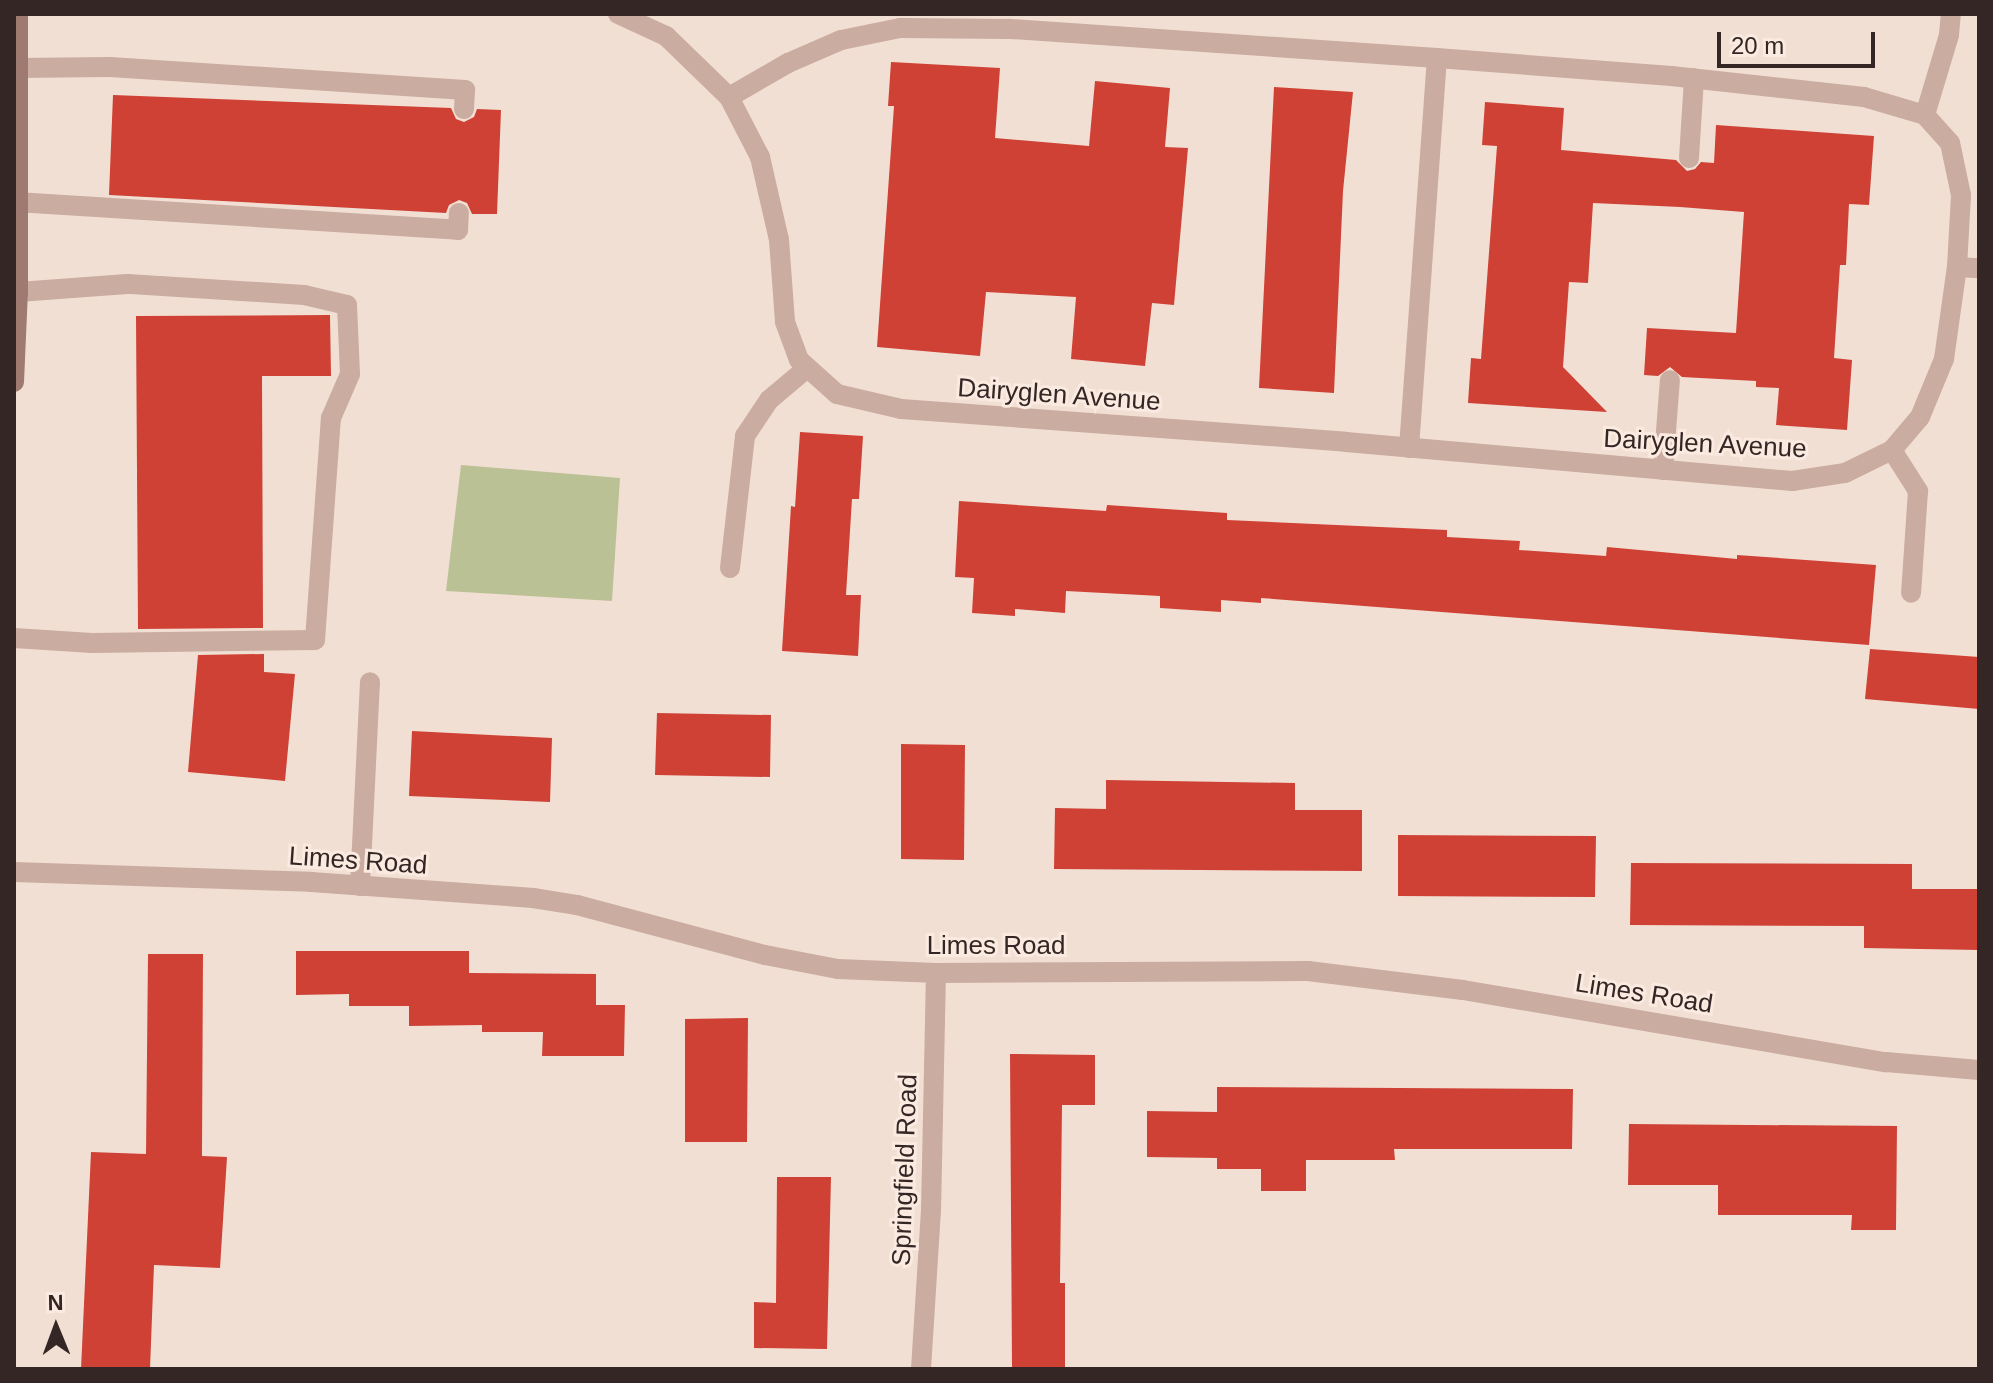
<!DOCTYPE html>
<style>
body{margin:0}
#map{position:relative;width:1993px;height:1383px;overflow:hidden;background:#f2dfd4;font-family:Arial,sans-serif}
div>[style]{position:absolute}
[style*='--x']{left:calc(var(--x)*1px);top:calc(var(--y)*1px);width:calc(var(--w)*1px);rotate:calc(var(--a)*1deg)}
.green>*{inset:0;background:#bac194}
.building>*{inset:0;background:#cf4135}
.service>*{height:20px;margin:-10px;padding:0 10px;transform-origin:10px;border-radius:10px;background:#caaca0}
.minor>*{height:20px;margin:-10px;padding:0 10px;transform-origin:10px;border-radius:10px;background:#caaca0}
.secondary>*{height:20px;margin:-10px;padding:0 10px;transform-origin:10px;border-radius:10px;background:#9e7a71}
span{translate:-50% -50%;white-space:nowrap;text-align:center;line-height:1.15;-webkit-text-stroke:6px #faeae0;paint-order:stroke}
.street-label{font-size:26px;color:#332624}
.frame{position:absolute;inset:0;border:16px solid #332624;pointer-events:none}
.north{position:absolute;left:16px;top:1287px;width:80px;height:80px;-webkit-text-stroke:6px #faeae0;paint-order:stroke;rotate:359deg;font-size:22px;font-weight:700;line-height:32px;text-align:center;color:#332624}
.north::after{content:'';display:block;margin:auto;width:28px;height:36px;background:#332624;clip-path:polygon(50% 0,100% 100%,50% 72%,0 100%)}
.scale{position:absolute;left:1717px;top:32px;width:158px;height:36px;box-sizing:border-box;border:4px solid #332624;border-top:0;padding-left:10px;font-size:24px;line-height:28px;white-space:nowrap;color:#332624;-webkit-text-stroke:6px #faeae0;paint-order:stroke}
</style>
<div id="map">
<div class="green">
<div style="clip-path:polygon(461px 465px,620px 478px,612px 601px,446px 591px)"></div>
</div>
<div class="building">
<div style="clip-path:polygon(891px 62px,1000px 68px,995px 138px,1089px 146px,1095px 81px,1170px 88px,1165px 147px,1188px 148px,1174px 305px,1152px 303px,1145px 366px,1071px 359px,1076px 297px,986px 292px,980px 356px,877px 347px,894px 106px,888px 106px)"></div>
<div style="clip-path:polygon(1274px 87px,1353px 92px,1343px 191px,1334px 393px,1259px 388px)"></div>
<div style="clip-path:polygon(113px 95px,451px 108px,456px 119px,464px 122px,474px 117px,477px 109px,501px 110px,497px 214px,472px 214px,467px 203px,459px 200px,449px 205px,446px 213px,109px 195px)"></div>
<div style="clip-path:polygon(1485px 102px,1564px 108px,1561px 150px,1676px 160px,1687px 171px,1695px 169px,1701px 162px,1714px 163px,1716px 125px,1874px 136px,1869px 205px,1849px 204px,1846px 265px,1840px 265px,1834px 358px,1852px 360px,1847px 430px,1776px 425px,1779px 388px,1756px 387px,1756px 381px,1682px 377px,1670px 367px,1658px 376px,1644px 375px,1647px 328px,1736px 333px,1744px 212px,1680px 207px,1593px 203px,1588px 283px,1569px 282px,1563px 367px,1607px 412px,1468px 403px,1471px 358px,1481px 359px,1497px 146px,1482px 145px)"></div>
<div style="clip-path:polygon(330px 315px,331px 376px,262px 376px,263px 628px,138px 629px,136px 316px)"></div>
<div style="clip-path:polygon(800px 432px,863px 436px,859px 499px,852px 499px,846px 595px,861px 595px,858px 656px,782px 651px,791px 506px,795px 507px)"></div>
<div style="clip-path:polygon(959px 501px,1106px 511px,1107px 505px,1166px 509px,1227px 513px,1227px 520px,1447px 530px,1447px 537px,1520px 541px,1519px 550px,1606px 556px,1607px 547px,1737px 559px,1737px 555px,1876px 565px,1869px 645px,1261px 598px,1261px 603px,1221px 600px,1221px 612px,1160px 608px,1160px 596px,1066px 591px,1065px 613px,1015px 609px,1015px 616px,972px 613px,974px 578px,955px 577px)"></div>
<div style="clip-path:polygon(1870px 649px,1979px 657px,1979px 709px,1865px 699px)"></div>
<div style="clip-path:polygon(264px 654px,264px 672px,295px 674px,285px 781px,188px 772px,198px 655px)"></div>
<div style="clip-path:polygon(657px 713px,771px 715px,770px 777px,655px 775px)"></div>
<div style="clip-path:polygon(412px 731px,552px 738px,550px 802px,409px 796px)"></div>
<div style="clip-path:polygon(901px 744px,965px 745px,964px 860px,901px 859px)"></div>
<div style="clip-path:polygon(1106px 780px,1295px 783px,1295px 810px,1362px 810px,1362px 871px,1054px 869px,1055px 808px,1106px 809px)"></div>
<div style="clip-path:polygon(1398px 835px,1596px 836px,1595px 897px,1398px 896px)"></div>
<div style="clip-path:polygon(1631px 863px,1912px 864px,1912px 889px,1979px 889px,1979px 950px,1864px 948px,1864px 926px,1630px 925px)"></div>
<div style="clip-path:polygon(296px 951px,469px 951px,469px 973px,596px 974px,596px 1005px,625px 1005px,624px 1056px,542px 1056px,543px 1032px,482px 1032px,482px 1025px,409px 1026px,409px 1006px,349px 1006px,349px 994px,296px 995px)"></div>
<div style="clip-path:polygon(148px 954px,203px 954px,202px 1156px,227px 1157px,220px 1268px,154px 1265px,150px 1369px,81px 1369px,91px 1152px,146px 1154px)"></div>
<div style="clip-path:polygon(748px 1018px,747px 1142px,685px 1142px,685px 1019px)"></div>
<div style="clip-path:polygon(1010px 1054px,1095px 1055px,1095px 1105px,1062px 1105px,1060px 1283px,1065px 1283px,1065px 1369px,1012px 1369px)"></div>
<div style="clip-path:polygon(1217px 1087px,1573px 1089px,1572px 1149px,1394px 1149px,1395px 1160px,1306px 1160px,1306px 1191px,1261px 1191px,1261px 1169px,1217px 1169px,1217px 1158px,1147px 1157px,1147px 1111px,1217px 1112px)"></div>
<div style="clip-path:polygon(1629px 1124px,1897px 1126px,1896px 1230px,1851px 1230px,1852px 1215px,1718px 1215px,1718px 1185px,1628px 1185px)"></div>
<div style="clip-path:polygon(777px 1177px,831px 1177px,827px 1349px,754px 1348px,754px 1302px,776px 1303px)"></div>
</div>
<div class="service">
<div style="--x:17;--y:68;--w:93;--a:-0.6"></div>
<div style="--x:110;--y:67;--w:356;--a:3.7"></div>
<div style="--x:465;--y:90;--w:19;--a:93"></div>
<div style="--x:1925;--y:115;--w:84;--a:-73.3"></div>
<div style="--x:1949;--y:35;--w:21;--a:-85"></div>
<div style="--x:1689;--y:158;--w:80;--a:-86.4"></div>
<div style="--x:16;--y:202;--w:443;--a:3.6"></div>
<div style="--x:458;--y:230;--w:17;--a:-87"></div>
<div style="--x:1892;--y:450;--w:49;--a:57.6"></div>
<div style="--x:1918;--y:491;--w:102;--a:93.9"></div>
<div style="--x:1663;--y:470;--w:90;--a:-85.6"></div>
<div style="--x:730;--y:568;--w:133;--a:-83.5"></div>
<div style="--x:745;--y:436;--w:43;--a:-56.3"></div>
<div style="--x:769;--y:400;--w:50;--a:-40.1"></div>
<div style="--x:14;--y:638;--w:78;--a:3.7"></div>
<div style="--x:92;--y:643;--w:223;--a:-0.8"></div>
<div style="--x:315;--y:640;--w:223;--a:-85.9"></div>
<div style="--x:331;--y:418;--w:48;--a:-66.6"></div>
<div style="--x:350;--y:374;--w:69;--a:-92.5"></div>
<div style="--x:347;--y:305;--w:44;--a:-166.9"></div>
<div style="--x:304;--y:295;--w:177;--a:-176.4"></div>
<div style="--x:127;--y:284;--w:109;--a:175.8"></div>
<div style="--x:360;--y:886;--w:204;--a:-87.2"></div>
</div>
<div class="minor">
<div style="--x:618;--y:14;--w:53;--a:24.6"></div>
<div style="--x:666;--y:36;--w:88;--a:44.1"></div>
<div style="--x:729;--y:97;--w:68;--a:62.7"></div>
<div style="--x:760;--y:157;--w:85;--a:77.1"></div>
<div style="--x:779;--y:240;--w:82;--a:85.8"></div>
<div style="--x:785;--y:322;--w:40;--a:69.8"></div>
<div style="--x:799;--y:360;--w:51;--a:41.8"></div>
<div style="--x:837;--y:394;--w:66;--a:13.2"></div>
<div style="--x:901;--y:409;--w:446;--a:4.2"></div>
<div style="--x:1346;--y:442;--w:448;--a:5"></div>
<div style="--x:1792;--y:481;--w:54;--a:-8.6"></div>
<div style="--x:1845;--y:473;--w:52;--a:-26.1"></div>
<div style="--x:1892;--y:450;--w:43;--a:-49.7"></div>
<div style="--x:1920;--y:417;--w:63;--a:-67.5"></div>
<div style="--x:1944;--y:359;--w:93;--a:-82"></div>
<div style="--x:1957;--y:267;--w:72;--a:-86.8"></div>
<div style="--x:1961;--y:195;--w:53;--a:-101.9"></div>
<div style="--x:1950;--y:143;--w:38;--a:-132"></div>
<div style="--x:1925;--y:115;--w:64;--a:-163.6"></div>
<div style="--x:1864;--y:97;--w:194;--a:-173.8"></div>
<div style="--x:1671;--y:76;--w:235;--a:-175.6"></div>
<div style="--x:1437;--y:58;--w:430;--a:-176.1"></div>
<div style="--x:1008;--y:29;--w:108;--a:-179.5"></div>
<div style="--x:900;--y:28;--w:60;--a:168.5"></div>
<div style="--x:841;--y:40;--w:58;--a:156.5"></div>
<div style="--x:788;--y:63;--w:68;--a:150"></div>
<div style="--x:1957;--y:267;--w:22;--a:3"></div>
<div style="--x:1409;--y:448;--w:391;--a:-85.9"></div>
<div style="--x:14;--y:872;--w:297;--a:1.9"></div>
<div style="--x:311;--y:882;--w:223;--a:4.1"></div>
<div style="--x:533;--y:898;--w:45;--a:9"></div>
<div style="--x:577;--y:905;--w:195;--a:14.9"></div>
<div style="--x:765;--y:955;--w:74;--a:10.9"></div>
<div style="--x:838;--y:969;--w:98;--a:2.3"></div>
<div style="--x:936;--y:973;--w:372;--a:-0.3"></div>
<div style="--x:1308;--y:971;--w:156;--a:7"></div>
<div style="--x:1463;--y:990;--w:429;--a:9.7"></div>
<div style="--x:1886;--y:1062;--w:93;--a:4.9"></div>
<div style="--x:921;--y:1369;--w:158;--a:-86.4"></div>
<div style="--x:931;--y:1211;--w:238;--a:-88.8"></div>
</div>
<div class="secondary">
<div style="--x:14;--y:382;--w:90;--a:-87.5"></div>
<div style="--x:18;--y:292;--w:278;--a:-90"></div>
</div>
<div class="street-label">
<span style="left:1059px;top:395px;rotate:4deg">Dairyglen Avenue</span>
<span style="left:1705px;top:444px;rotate:3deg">Dairyglen Avenue</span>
<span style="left:358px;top:861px;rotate:4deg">Limes Road</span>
<span style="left:996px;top:946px">Limes Road</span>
<span style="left:1644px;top:994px;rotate:9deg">Limes Road</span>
<span style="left:905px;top:1170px;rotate:-88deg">Springfield Road</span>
</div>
<div class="frame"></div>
<div class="north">N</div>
<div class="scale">20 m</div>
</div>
